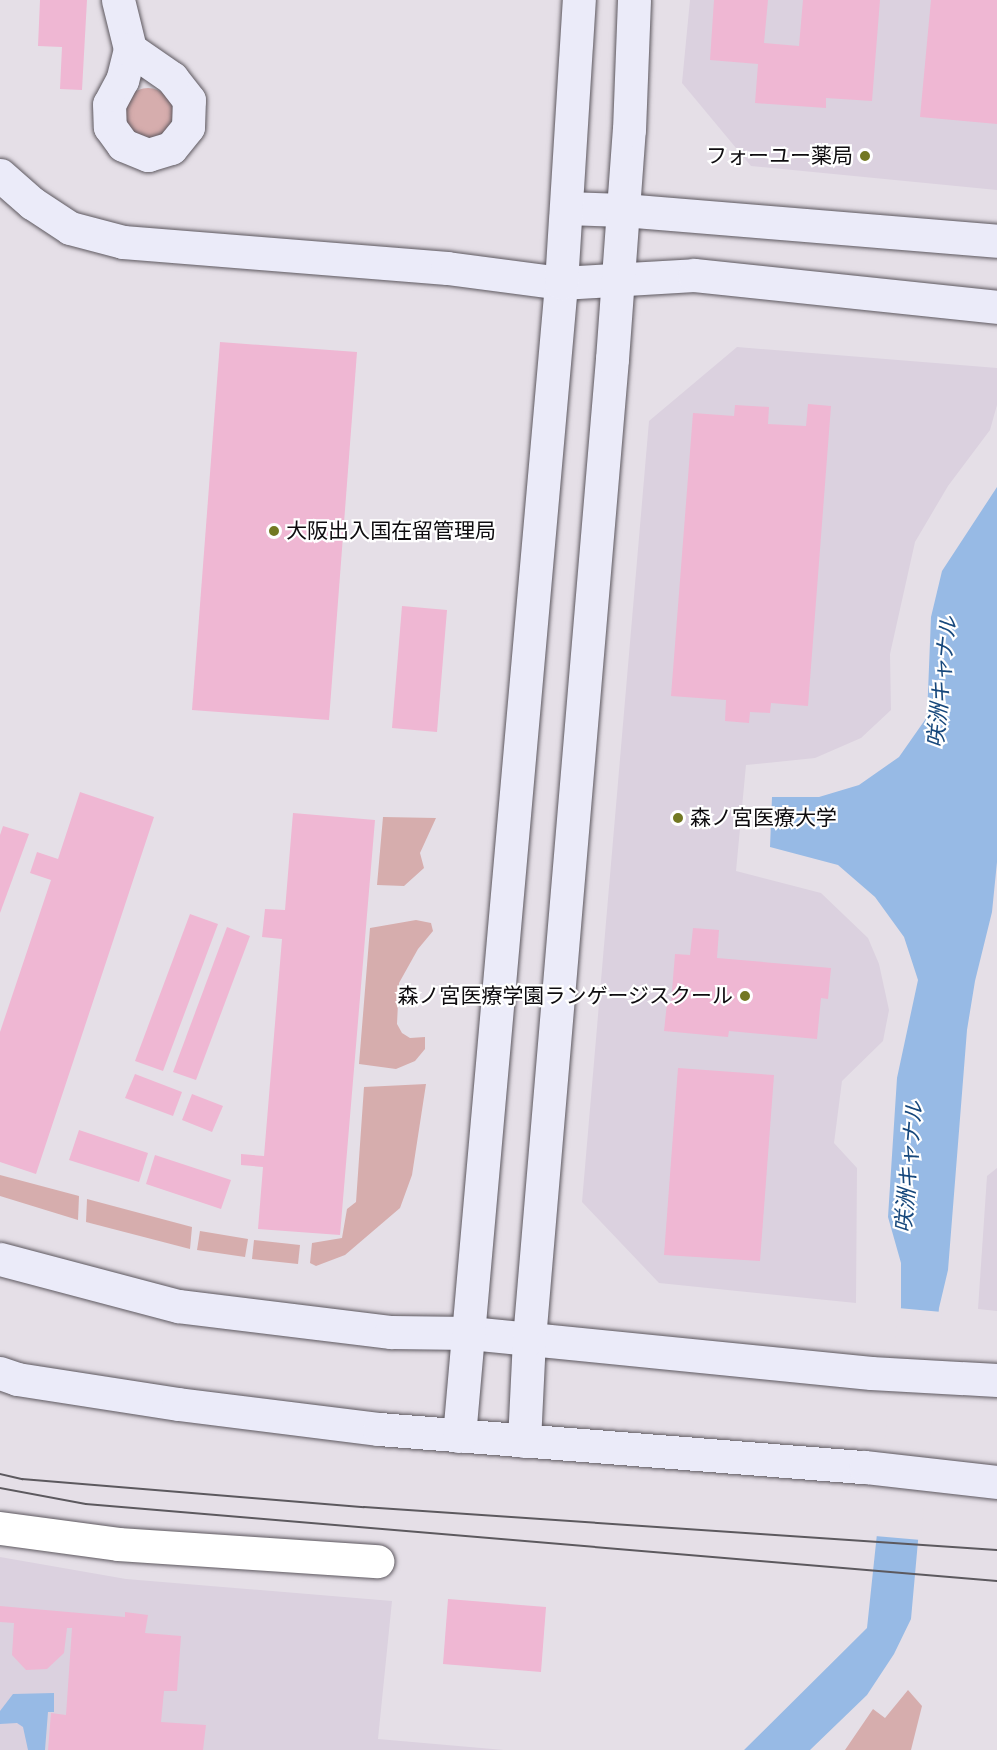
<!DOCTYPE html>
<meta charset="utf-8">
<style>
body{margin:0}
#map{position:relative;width:997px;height:1750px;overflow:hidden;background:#e5dfe7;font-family:"Fira Sans Condensed","Noto Sans JP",sans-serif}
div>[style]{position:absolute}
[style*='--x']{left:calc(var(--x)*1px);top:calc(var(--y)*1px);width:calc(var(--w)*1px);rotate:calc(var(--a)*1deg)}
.built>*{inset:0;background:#dbd1df}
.green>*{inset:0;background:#d6adad}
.round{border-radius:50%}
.water>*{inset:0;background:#97bae5}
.pier>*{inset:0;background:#e5dfe7}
.building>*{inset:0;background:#efb7d3}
.roads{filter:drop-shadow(0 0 2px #5d585f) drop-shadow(0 0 2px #5d585f)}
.street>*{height:33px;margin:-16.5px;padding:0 16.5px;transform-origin:16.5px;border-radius:16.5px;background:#fff}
.secondary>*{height:33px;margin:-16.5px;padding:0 16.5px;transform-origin:16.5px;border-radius:16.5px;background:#ebebf9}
.tram>*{height:1.5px;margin:-0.75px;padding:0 0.75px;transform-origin:0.75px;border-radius:0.75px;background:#5c595e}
.dots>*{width:16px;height:16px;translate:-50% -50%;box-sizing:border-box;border:3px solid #fff;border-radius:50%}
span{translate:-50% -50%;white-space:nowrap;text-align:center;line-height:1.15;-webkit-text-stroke:4.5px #fff;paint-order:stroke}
.poi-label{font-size:21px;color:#0e0c0f}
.right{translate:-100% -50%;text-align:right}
.left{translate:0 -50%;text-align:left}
.water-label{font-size:22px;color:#17487c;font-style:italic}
</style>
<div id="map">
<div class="built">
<div style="clip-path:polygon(690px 0,997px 0,997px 190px,751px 166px,682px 83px)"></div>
<div style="clip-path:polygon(737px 347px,997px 368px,997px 405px,990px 430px,948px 486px,915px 542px,890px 654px,891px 710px,861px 738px,815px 758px,746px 765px,736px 871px,821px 893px,868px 938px,879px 964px,889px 1010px,883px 1041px,842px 1081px,834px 1143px,857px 1168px,856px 1303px,659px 1283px,582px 1202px,649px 421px)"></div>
<div style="clip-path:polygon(997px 1168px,997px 1311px,978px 1309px,987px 1176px)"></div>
<div style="clip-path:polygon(0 1557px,126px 1579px,392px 1601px,378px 1739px,504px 1750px,0 1750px)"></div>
</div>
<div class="green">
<div class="round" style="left:123px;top:88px;width:50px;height:50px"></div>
<div style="clip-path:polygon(383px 817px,436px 818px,420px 853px,424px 868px,404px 886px,377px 885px)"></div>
<div style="clip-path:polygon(416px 920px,431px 923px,433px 931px,418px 949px,399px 983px,397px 1024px,402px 1033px,410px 1038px,425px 1037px,425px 1049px,415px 1061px,396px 1069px,359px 1064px,370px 928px)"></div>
<div style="clip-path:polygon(426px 1084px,412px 1175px,400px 1208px,345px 1255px,316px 1266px,310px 1263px,312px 1243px,342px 1238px,347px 1209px,356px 1202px,364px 1087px)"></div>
<div style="clip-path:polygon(0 1175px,79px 1196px,78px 1220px,0 1196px)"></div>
<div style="clip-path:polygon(87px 1199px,192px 1227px,190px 1249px,86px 1222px)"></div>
<div style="clip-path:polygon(200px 1231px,248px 1239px,245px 1257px,197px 1250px)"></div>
<div style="clip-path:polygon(254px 1240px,300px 1245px,298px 1264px,252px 1259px)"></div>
<div style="clip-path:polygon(908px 1690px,922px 1706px,911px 1750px,845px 1750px,873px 1709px,885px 1718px)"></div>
</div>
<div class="water">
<div style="clip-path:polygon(997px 487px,997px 862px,992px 912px,975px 981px,967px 1030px,948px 1270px,939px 1308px,911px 1619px,894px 1654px,867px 1695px,810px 1750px,744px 1750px,867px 1628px,901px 1307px,901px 1263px,888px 1217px,897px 1078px,918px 980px,904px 937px,875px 897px,838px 865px,770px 847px,772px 797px,819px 797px,859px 785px,899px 757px,927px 717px,931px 617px,942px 571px)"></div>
<div style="clip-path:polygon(54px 1693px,54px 1712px,48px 1712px,45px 1750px,28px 1750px,23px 1727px,17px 1723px,0 1724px,0 1711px,13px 1694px)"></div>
</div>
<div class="pier">
<div style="clip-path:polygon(898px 1308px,942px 1312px,921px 1540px,875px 1536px)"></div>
</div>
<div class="building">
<div style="clip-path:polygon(40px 0,87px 0,82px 90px,60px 89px,62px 47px,38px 46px)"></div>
<div style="clip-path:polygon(714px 0,768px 0,764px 43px,799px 46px,803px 0,880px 0,872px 101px,826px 98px,826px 108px,755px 103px,758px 64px,710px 60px)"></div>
<div style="clip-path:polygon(931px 0,997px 0,997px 124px,920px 117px)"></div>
<div style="clip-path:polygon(220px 342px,357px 352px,329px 720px,192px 710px)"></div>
<div style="clip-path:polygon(808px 404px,831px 406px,808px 706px,771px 703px,770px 713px,750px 712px,749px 723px,725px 721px,726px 700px,671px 696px,693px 413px,734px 416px,735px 405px,769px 407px,768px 424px,806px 426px)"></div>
<div style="clip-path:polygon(402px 606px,447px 610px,437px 732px,392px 728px)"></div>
<div style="clip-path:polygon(80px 792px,154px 817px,36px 1174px,0 1162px,0 1032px,51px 880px,30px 873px,37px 852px,58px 859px)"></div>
<div style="clip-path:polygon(293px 813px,375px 820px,340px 1235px,258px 1229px,263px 1167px,241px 1165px,241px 1154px,264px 1156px,282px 939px,262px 937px,265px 909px,285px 910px)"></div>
<div style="clip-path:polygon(3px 826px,29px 834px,0 913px,0 835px)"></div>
<div style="clip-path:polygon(190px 914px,218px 924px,163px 1071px,135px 1061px)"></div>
<div style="clip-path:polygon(227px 927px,250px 936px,196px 1080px,173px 1072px)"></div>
<div style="clip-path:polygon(693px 928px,719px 930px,717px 958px,831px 968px,828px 999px,821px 998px,817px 1039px,729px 1031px,728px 1037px,664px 1031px,667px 1003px,671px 1003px,675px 954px,690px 955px)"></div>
<div style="clip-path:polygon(678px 1068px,774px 1075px,760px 1261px,664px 1255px)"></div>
<div style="clip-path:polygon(135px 1074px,182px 1092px,173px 1116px,125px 1098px)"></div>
<div style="clip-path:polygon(192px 1094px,223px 1106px,212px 1132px,182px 1120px)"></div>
<div style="clip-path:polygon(79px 1130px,148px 1153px,139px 1182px,69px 1160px)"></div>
<div style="clip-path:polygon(155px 1155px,231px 1180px,221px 1209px,146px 1184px)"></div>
<div style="clip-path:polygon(448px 1599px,546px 1607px,541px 1672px,443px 1664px)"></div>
<div style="clip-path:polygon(0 1606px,125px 1617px,125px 1612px,148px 1615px,145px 1633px,181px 1636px,177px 1691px,164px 1691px,161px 1722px,206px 1725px,203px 1750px,48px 1750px,51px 1713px,66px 1715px,72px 1628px,67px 1628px,64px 1653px,47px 1669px,26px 1670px,12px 1655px,14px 1623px,0 1622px)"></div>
</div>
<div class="roads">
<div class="street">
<div style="--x:0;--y:1528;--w:119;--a:7.7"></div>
<div style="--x:118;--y:1544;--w:260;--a:3.8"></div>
</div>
<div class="secondary">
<div style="--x:118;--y:0;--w:50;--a:76.2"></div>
<div style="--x:130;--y:49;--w:32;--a:104"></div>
<div style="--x:122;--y:80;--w:27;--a:118"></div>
<div style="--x:109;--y:104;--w:23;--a:88"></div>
<div style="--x:110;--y:127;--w:22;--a:54"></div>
<div style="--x:123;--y:145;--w:27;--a:22"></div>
<div style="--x:148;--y:155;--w:24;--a:-17"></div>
<div style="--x:171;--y:148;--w:27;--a:-51"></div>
<div style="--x:188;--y:127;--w:27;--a:-88"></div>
<div style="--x:189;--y:100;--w:28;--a:-128"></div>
<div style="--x:172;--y:78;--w:51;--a:-145.4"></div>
<div style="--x:0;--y:175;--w:43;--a:41.2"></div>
<div style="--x:32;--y:203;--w:45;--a:33.3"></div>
<div style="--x:70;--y:228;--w:55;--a:14.8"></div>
<div style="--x:123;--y:242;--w:325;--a:4.6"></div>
<div style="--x:447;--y:268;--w:115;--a:7.5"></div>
<div style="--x:561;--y:283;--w:133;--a:-3.4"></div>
<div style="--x:694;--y:275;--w:305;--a:6"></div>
<div style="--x:566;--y:208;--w:57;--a:2"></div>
<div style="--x:623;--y:210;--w:375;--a:4.7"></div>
<div style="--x:0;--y:1259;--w:184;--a:14.8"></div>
<div style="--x:178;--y:1306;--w:215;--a:7"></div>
<div style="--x:391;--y:1332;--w:79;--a:0.7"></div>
<div style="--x:470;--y:1333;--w:403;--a:5.7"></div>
<div style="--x:871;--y:1373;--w:126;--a:3.2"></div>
<div style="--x:0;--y:1373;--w:18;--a:19"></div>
<div style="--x:17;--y:1379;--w:163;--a:8.8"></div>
<div style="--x:178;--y:1404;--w:203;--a:7.1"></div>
<div style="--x:379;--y:1429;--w:487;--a:4.5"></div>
<div style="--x:865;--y:1467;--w:133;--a:6.5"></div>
<div style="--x:459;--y:1436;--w:1158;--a:-84.94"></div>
<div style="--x:561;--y:283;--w:284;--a:-86.4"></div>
<div style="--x:524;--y:1441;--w:102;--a:-87.2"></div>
<div style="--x:529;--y:1339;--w:984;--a:-85.16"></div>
<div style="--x:612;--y:359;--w:230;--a:-85.8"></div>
<div style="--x:629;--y:130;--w:130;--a:-87.8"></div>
</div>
</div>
<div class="tram">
<div style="--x:0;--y:1474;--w:23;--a:13"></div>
<div style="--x:22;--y:1479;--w:343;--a:4.7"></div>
<div style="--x:364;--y:1507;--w:634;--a:3.89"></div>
<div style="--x:0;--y:1488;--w:87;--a:10.5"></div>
<div style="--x:86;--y:1504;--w:914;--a:4.83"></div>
</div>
<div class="dots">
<div style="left:865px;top:156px;background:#727822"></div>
<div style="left:274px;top:531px;background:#727822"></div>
<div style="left:678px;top:818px;background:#727822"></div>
<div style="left:745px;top:996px;background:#727822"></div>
</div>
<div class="poi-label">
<span class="right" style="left:853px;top:156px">フォーユー薬局</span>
<span class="left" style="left:286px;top:531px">大阪出入国在留管理局</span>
<span class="left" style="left:690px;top:818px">森ノ宮医療大学</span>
<span class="right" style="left:733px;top:996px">森ノ宮医療学園ランゲージスクール</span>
</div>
<div class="water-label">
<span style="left:942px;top:682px;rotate:-84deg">咲洲キャナル</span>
<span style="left:909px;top:1167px;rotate:-85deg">咲洲キャナル</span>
</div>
</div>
